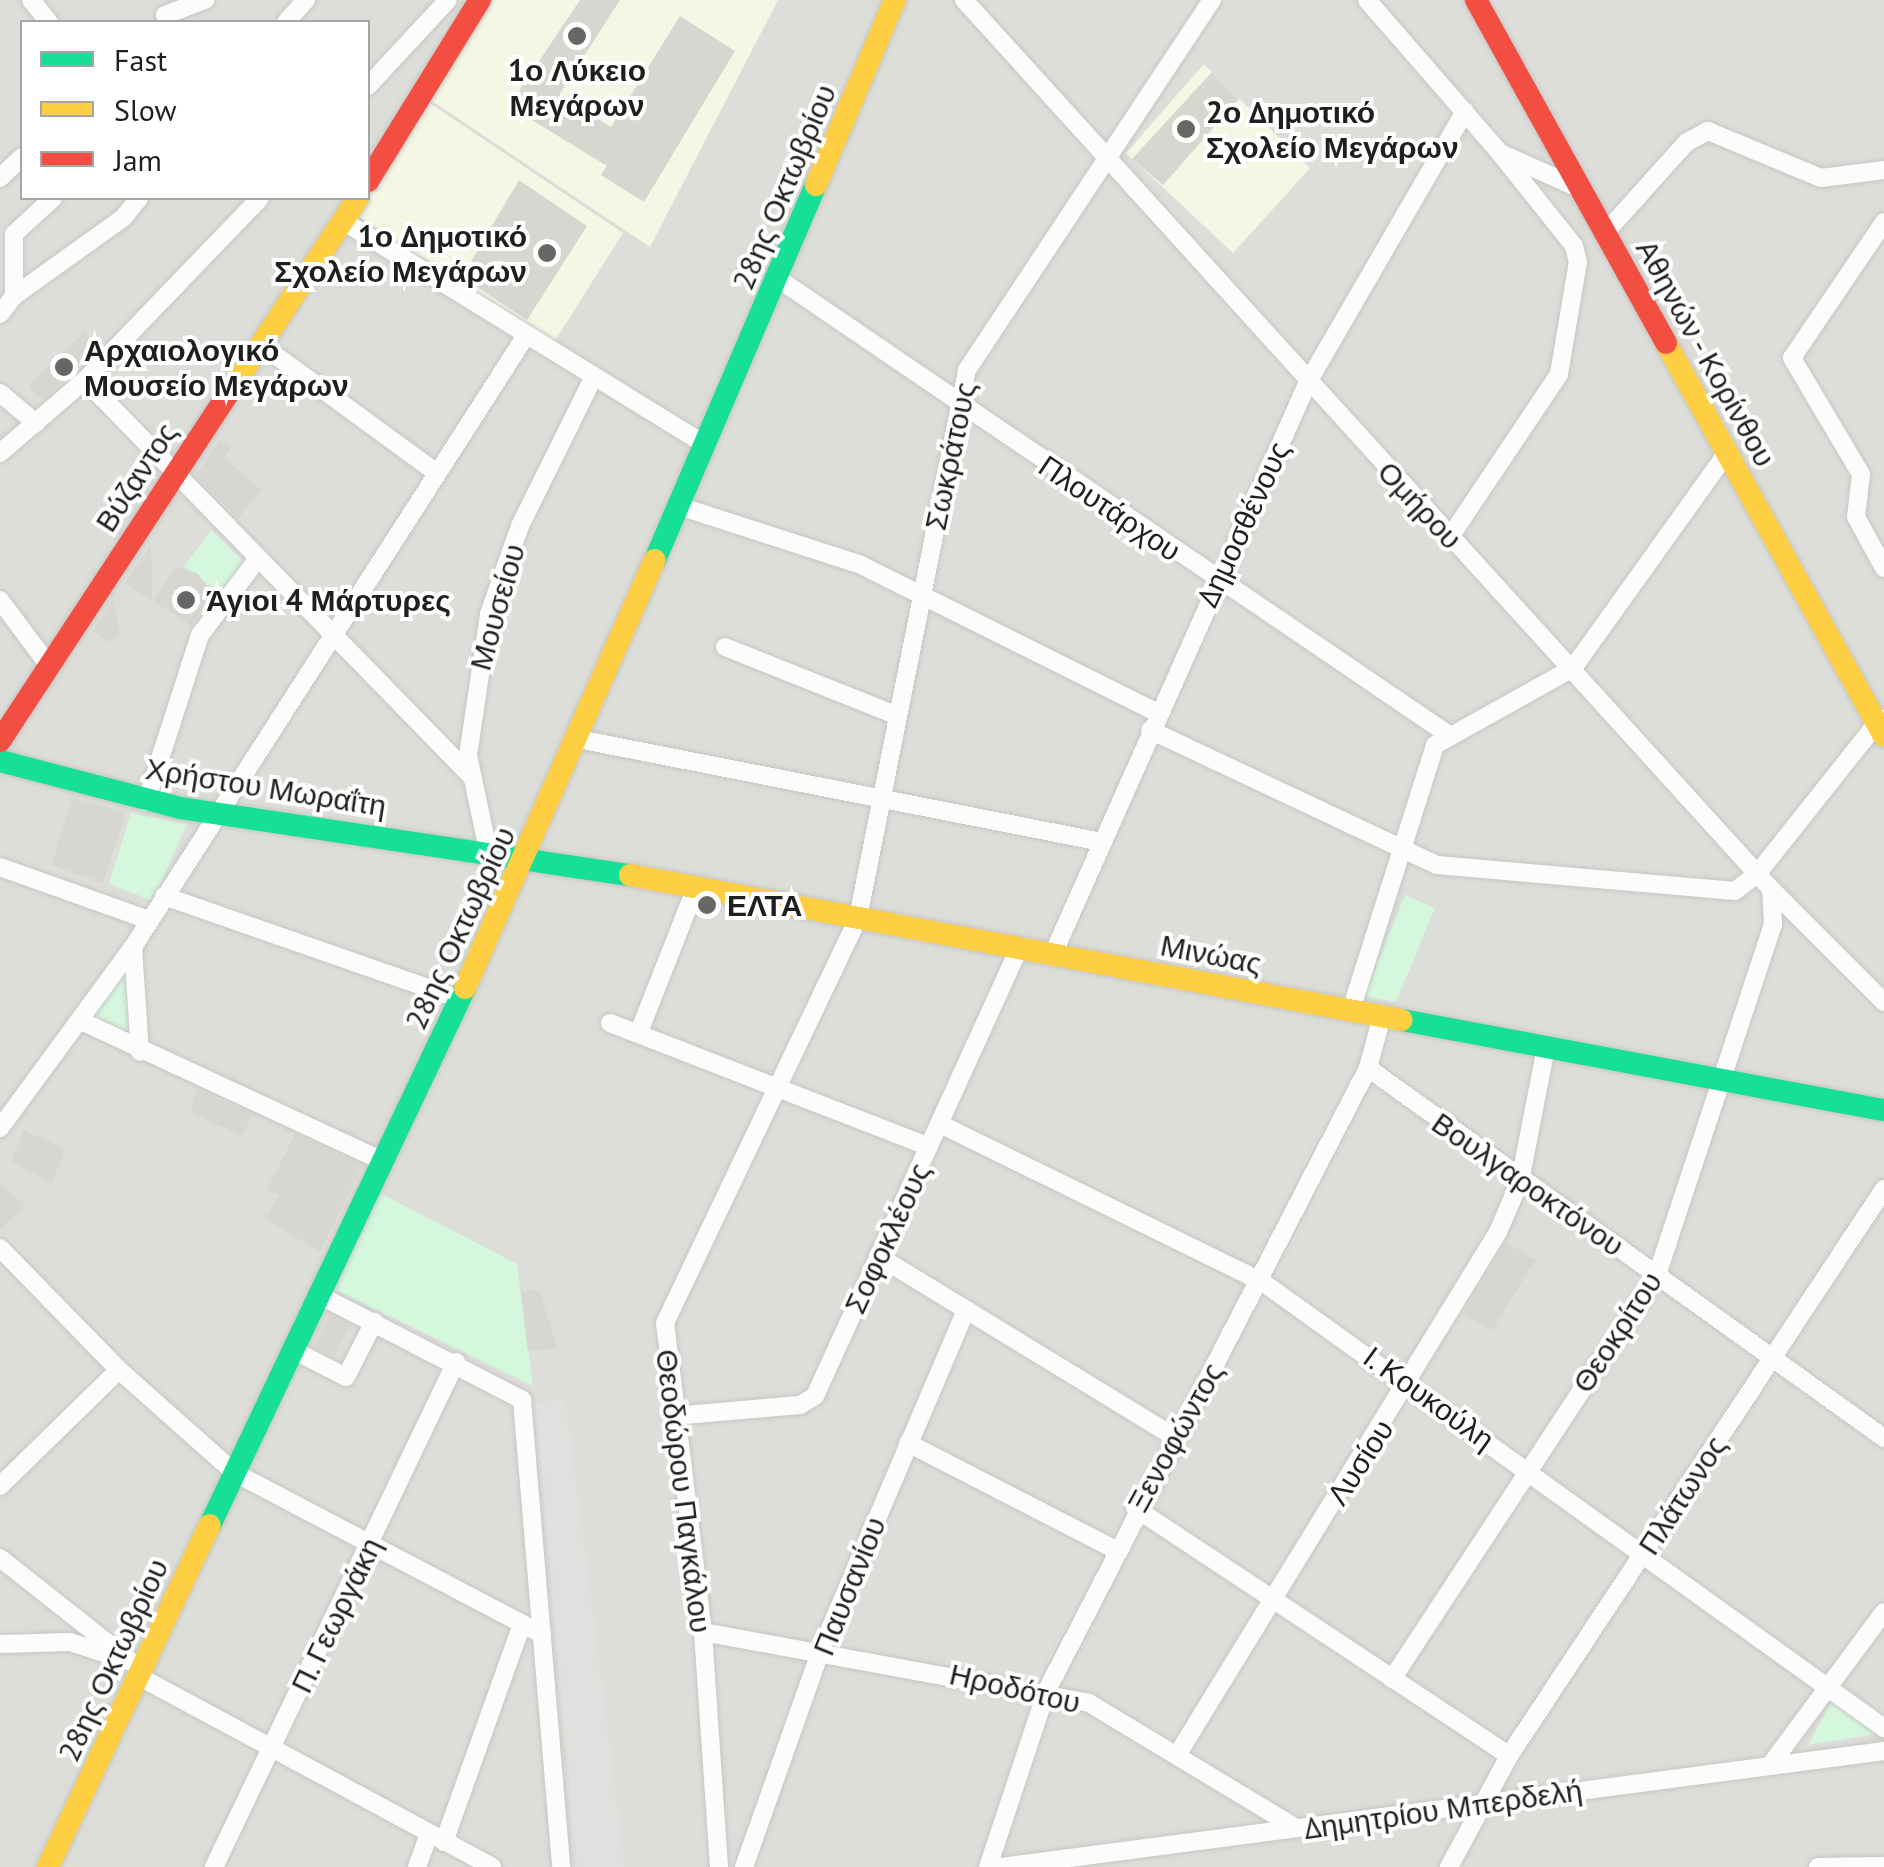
<!DOCTYPE html>
<meta charset="utf-8">
<style>
body{margin:0}
#map{position:relative;width:1884px;height:1867px;overflow:hidden;background:#eeeee8;font-family:"PT Sans",sans-serif}
div>[style]{position:absolute}
[style*='--x']{left:calc(var(--x)*1px);top:calc(var(--y)*1px);width:calc(var(--w)*1px);rotate:calc(var(--a)*1deg)}
.residential>*{inset:0;background:#ddddd9}
.education>*{inset:0;background:#f3f7e4}
.park>*{inset:0;background:#d4f7de}
.parking>*{inset:0;background:#e0e0de}
.building>*{inset:0;background:#d7d6d0}
.roads{filter:drop-shadow(0 0 2px #c6c6c4) drop-shadow(0 0 2px #c6c6c4)}
.street>*{height:18px;margin:-9px;padding:0 9px;transform-origin:9px;border-radius:9px;background:#fcfcfc}
.fast>*{height:22px;margin:-11px;padding:0 11px;transform-origin:11px;border-radius:11px;background:#16e098}
.slow>*{height:22px;margin:-11px;padding:0 11px;transform-origin:11px;border-radius:11px;background:#ffcf43}
.jam>*{height:22px;margin:-11px;padding:0 11px;transform-origin:11px;border-radius:11px;background:#f24e42}
.dots>*{width:28px;height:28px;translate:-50% -50%;box-sizing:border-box;border:5px solid #fff;border-radius:50%}
span{translate:-50% -50%;white-space:nowrap;text-align:center;line-height:1.15;-webkit-text-stroke:8px #fff;paint-order:stroke}
.poi-label{font-size:30px;color:#1f1f1f;font-weight:700}
.left{translate:0 -50%;text-align:left}
.right{translate:-100% -50%;text-align:right}
.street-label{font-size:30px;color:#1f1f1f}
.legend{position:absolute;left:20px;top:20px;width:350px;height:180px;box-sizing:border-box;background:#fff;border:2px solid #a5a5a5;margin:0;padding:12px 18px;list-style:none;font-size:30px;color:#1f1f1f}
.legend li{display:flex;align-items:center;gap:20px;height:50px}
.legend b{width:50px;border:2px solid #a5a5a5}
</style>
<div id="map">
<div class="residential">
<div style="clip-path:polygon(evenodd,0 0,1884px 0,1884px 1867px,0 1867px,0 0,22px 22px,368px 22px,368px 198px,22px 198px,22px 22px)"></div>
</div>
<div class="education">
<div style="clip-path:polygon(490px 0,778px 0,650px 247px,429px 99px)"></div>
<div style="clip-path:polygon(1204px 64px,1310px 168px,1233px 253px,1126px 153px)"></div>
<div style="clip-path:polygon(428px 102px,623px 233px,553px 344px,352px 212px)"></div>
</div>
<div class="park">
<div style="clip-path:polygon(211px 530px,244px 562px,221px 593px,184px 567px)"></div>
<div style="clip-path:polygon(131px 813px,187px 824px,153px 901px,109px 884px)"></div>
<div style="clip-path:polygon(1405px 895px,1435px 908px,1396px 1002px,1364px 996px)"></div>
<div style="clip-path:polygon(121px 968px,129px 972px,131px 1034px,88px 1013px)"></div>
<div style="clip-path:polygon(380px 1193px,517px 1264px,533px 1386px,332px 1288px)"></div>
<div style="clip-path:polygon(1833px 1699px,1876px 1730px,1877px 1734px,1808px 1745px)"></div>
</div>
<div class="parking">
<div style="clip-path:polygon(565px 1397px,582px 1525px,625px 1867px,577px 1867px,535px 1404px)"></div>
</div>
<div class="building">
<div style="clip-path:polygon(580px 0,620px 0,559px 95px,611px 127px,680px 16px,735px 51px,644px 202px,601px 175px,607px 166px,509px 106px)"></div>
<div style="clip-path:polygon(1212px 72px,1239px 99px,1163px 185px,1132px 159px)"></div>
<div style="clip-path:polygon(519px 180px,587px 226px,527px 320px,462px 277px)"></div>
<div style="clip-path:polygon(85px 332px,99px 348px,44px 398px,35px 394px,29px 384px)"></div>
<div style="clip-path:polygon(220px 439px,231px 447px,224px 458px,261px 490px,238px 519px,196px 476px)"></div>
<div style="clip-path:polygon(150px 546px,151px 546px,152px 600px,125px 583px)"></div>
<div style="clip-path:polygon(175px 566px,197px 573px,212px 594px,191px 626px,154px 601px)"></div>
<div style="clip-path:polygon(114px 600px,119px 634px,110px 643px,93px 631px)"></div>
<div style="clip-path:polygon(72px 798px,126px 812px,103px 883px,52px 865px)"></div>
<div style="clip-path:polygon(197px 1089px,251px 1114px,243px 1136px,191px 1113px)"></div>
<div style="clip-path:polygon(24px 1130px,65px 1149px,52px 1182px,11px 1162px)"></div>
<div style="clip-path:polygon(295px 1134px,362px 1165px,320px 1252px,266px 1219px,279px 1195px,267px 1189px)"></div>
<div style="clip-path:polygon(0 1184px,26px 1205px,0 1230px)"></div>
<div style="clip-path:polygon(1506px 1242px,1535px 1260px,1492px 1331px,1463px 1314px)"></div>
<div style="clip-path:polygon(539px 1290px,557px 1348px,528px 1351px,521px 1292px)"></div>
<div style="clip-path:polygon(330px 1315px,350px 1325px,334px 1357px,314px 1347px)"></div>
</div>
<div class="roads">
<div class="street">
<div style="--x:31;--y:0;--w:28;--a:51"></div>
<div style="--x:964;--y:0;--w:1201;--a:47.77"></div>
<div style="--x:1771;--y:889;--w:160;--a:45"></div>
<div style="--x:1367;--y:0;--w:203;--a:49"></div>
<div style="--x:1500;--y:153;--w:89;--a:24"></div>
<div style="--x:165;--y:15;--w:43;--a:-20.6"></div>
<div style="--x:286;--y:22;--w:30;--a:-48"></div>
<div style="--x:368;--y:86;--w:117;--a:-47.1"></div>
<div style="--x:0;--y:178;--w:30;--a:-44"></div>
<div style="--x:343;--y:221;--w:427;--a:31.7"></div>
<div style="--x:1884;--y:222;--w:164;--a:124.1"></div>
<div style="--x:1792;--y:358;--w:135;--a:59.3"></div>
<div style="--x:1861;--y:474;--w:43;--a:96.6"></div>
<div style="--x:1856;--y:517;--w:58;--a:61.2"></div>
<div style="--x:1605;--y:233;--w:122;--a:-48"></div>
<div style="--x:1687;--y:142;--w:24;--a:-28"></div>
<div style="--x:1708;--y:131;--w:122;--a:22.6"></div>
<div style="--x:1821;--y:178;--w:64;--a:-7.2"></div>
<div style="--x:777;--y:278;--w:809;--a:34.22"></div>
<div style="--x:14;--y:296;--w:134;--a:-35.6"></div>
<div style="--x:123;--y:218;--w:26;--a:-51"></div>
<div style="--x:0;--y:314;--w:23;--a:-52"></div>
<div style="--x:14;--y:296;--w:62;--a:-90"></div>
<div style="--x:14;--y:234;--w:53;--a:-42.7"></div>
<div style="--x:260;--y:344;--w:219;--a:36.1"></div>
<div style="--x:85;--y:380;--w:556;--a:45.73"></div>
<div style="--x:0;--y:393;--w:47;--a:39.8"></div>
<div style="--x:0;--y:453;--w:112;--a:-40.7"></div>
<div style="--x:85;--y:380;--w:252;--a:-46.1"></div>
<div style="--x:679;--y:506;--w:189;--a:17.9"></div>
<div style="--x:859;--y:564;--w:332;--a:26.5"></div>
<div style="--x:1450;--y:537;--w:196;--a:-56.2"></div>
<div style="--x:1559;--y:374;--w:114;--a:-80.4"></div>
<div style="--x:1578;--y:262;--w:16;--a:-104"></div>
<div style="--x:1574;--y:246;--w:119;--a:-128.5"></div>
<div style="--x:0;--y:600;--w:84;--a:53.3"></div>
<div style="--x:725;--y:647;--w:186;--a:21.7"></div>
<div style="--x:1150;--y:730;--w:317;--a:25.2"></div>
<div style="--x:1437;--y:865;--w:299;--a:5"></div>
<div style="--x:1735;--y:891;--w:28;--a:-38"></div>
<div style="--x:1757;--y:874;--w:199;--a:-51.5"></div>
<div style="--x:578;--y:739;--w:534;--a:11.12"></div>
<div style="--x:146;--y:802;--w:176;--a:-72.1"></div>
<div style="--x:200;--y:635;--w:93;--a:-52.9"></div>
<div style="--x:488;--y:850;--w:97;--a:-101.9"></div>
<div style="--x:468;--y:755;--w:143;--a:-81.5"></div>
<div style="--x:489;--y:614;--w:93;--a:-70.6"></div>
<div style="--x:520;--y:526;--w:165;--a:-63.7"></div>
<div style="--x:0;--y:867;--w:158;--a:19.6"></div>
<div style="--x:164;--y:896;--w:313;--a:19.2"></div>
<div style="--x:133;--y:947;--w:105;--a:86.2"></div>
<div style="--x:1053;--y:954;--w:626;--a:-65.97"></div>
<div style="--x:1308;--y:382;--w:313;--a:-59.9"></div>
<div style="--x:1351;--y:1010;--w:278;--a:-72.4"></div>
<div style="--x:1435;--y:745;--w:158;--a:-29.2"></div>
<div style="--x:1573;--y:668;--w:264;--a:-54.4"></div>
<div style="--x:81;--y:1021;--w:333;--a:24.9"></div>
<div style="--x:610;--y:1023;--w:342;--a:21.2"></div>
<div style="--x:639;--y:1032;--w:156;--a:-68.5"></div>
<div style="--x:1368;--y:1068;--w:635;--a:35.64"></div>
<div style="--x:940;--y:1124;--w:357;--a:26.1"></div>
<div style="--x:1261;--y:1281;--w:767;--a:35.66"></div>
<div style="--x:0;--y:1128;--w:225;--a:-53.7"></div>
<div style="--x:133;--y:947;--w:725;--a:-57.27"></div>
<div style="--x:0;--y:1248;--w:170;--a:45.7"></div>
<div style="--x:119;--y:1370;--w:155;--a:41.6"></div>
<div style="--x:235;--y:1473;--w:347;--a:27.7"></div>
<div style="--x:878;--y:1256;--w:348;--a:31.4"></div>
<div style="--x:319;--y:1295;--w:229;--a:27.3"></div>
<div style="--x:522;--y:1400;--w:469;--a:85.2"></div>
<div style="--x:293;--y:1350;--w:59;--a:27"></div>
<div style="--x:346;--y:1377;--w:62;--a:-63"></div>
<div style="--x:673;--y:1416;--w:127;--a:-5"></div>
<div style="--x:800;--y:1405;--w:17;--a:-31"></div>
<div style="--x:815;--y:1396;--w:492;--a:-65.5"></div>
<div style="--x:908;--y:1443;--w:232;--a:27.2"></div>
<div style="--x:0;--y:1486;--w:166;--a:-44.3"></div>
<div style="--x:1135;--y:1508;--w:449;--a:33.5"></div>
<div style="--x:0;--y:1558;--w:163;--a:38.3"></div>
<div style="--x:703;--y:1632;--w:392;--a:10.4"></div>
<div style="--x:1089;--y:1703;--w:242;--a:31.1"></div>
<div style="--x:0;--y:1644;--w:70;--a:-1.6"></div>
<div style="--x:70;--y:1642;--w:68;--a:17.9"></div>
<div style="--x:138;--y:1676;--w:402;--a:28.3"></div>
<div style="--x:1392;--y:1679;--w:483;--a:-56.7"></div>
<div style="--x:1657;--y:1275;--w:370;--a:-71.7"></div>
<div style="--x:1773;--y:924;--w:35;--a:-93"></div>
<div style="--x:1179;--y:1752;--w:610;--a:-58.47"></div>
<div style="--x:1498;--y:1232;--w:56;--a:-66.7"></div>
<div style="--x:1520;--y:1181;--w:136;--a:-79"></div>
<div style="--x:1771;--y:1764;--w:189;--a:-53.4"></div>
<div style="--x:444;--y:1842;--w:232;--a:-70.3"></div>
<div style="--x:214;--y:1867;--w:560;--a:-64.4"></div>
<div style="--x:417;--y:1867;--w:35;--a:-70"></div>
<div style="--x:719;--y:1867;--w:236;--a:-93.9"></div>
<div style="--x:703;--y:1632;--w:311;--a:-97"></div>
<div style="--x:665;--y:1323;--w:449;--a:-64.5"></div>
<div style="--x:858;--y:918;--w:559;--a:-78.75"></div>
<div style="--x:967;--y:370;--w:444;--a:-56.5"></div>
<div style="--x:744;--y:1867;--w:230;--a:-70.5"></div>
<div style="--x:821;--y:1650;--w:370;--a:-66.9"></div>
<div style="--x:988;--y:1867;--w:187;--a:-71.6"></div>
<div style="--x:1047;--y:1690;--w:700;--a:-62.7"></div>
<div style="--x:1368;--y:1068;--w:54;--a:-74.9"></div>
<div style="--x:1001;--y:1867;--w:891;--a:-7.48"></div>
<div style="--x:1449;--y:1867;--w:126;--a:-61.6"></div>
<div style="--x:1509;--y:1756;--w:680;--a:-56.52"></div>
<div style="--x:1818;--y:1867;--w:66;--a:-0.9"></div>
</div>
<div class="fast">
<div style="--x:655;--y:560;--w:408;--a:-66.8"></div>
<div style="--x:0;--y:761;--w:186;--a:14.6"></div>
<div style="--x:180;--y:808;--w:455;--a:8.5"></div>
<div style="--x:1402;--y:1020;--w:490;--a:10.6"></div>
<div style="--x:210;--y:1525;--w:594;--a:-64.6"></div>
</div>
<div class="slow">
<div style="--x:816;--y:185;--w:201;--a:-66.9"></div>
<div style="--x:1666;--y:343;--w:449;--a:61"></div>
<div style="--x:231;--y:390;--w:230;--a:-56.5"></div>
<div style="--x:630;--y:875;--w:785;--a:10.64"></div>
<div style="--x:465;--y:988;--w:468;--a:-66.1"></div>
<div style="--x:48;--y:1867;--w:378;--a:-64.7"></div>
</div>
<div class="jam">
<div style="--x:1476;--y:0;--w:392;--a:61"></div>
<div style="--x:368;--y:181;--w:213;--a:-58.3"></div>
<div style="--x:0;--y:741;--w:420;--a:-56.7"></div>
</div>
</div>
<div class="dots">
<div style="left:577px;top:36px;background:#676765"></div>
<div style="left:1186px;top:129px;background:#676765"></div>
<div style="left:547px;top:253px;background:#676765"></div>
<div style="left:64px;top:367px;background:#676765"></div>
<div style="left:186px;top:600px;background:#676765"></div>
<div style="left:707px;top:905px;background:#676765"></div>
</div>
<div class="poi-label">
<span style="left:577px;top:87px">1ο Λύκειο<br>Μεγάρων</span>
<span class="left" style="left:1206px;top:129px">2ο Δημοτικό<br>Σχολείο Μεγάρων</span>
<span class="right" style="left:527px;top:253px">1ο Δημοτικό<br>Σχολείο Μεγάρων</span>
<span class="left" style="left:84px;top:367px">Αρχαιολογικό<br>Μουσείο Μεγάρων</span>
<span class="left" style="left:206px;top:600px">Άγιοι 4 Μάρτυρες</span>
<span class="left" style="left:727px;top:905px">ΕΛΤΑ</span>
</div>
<div class="street-label">
<span style="left:784px;top:187px;rotate:-67deg">28ης Οκτωβρίου</span>
<span style="left:1706px;top:353px;rotate:61deg">Αθηνών - Κορίνθου</span>
<span style="left:950px;top:456px;rotate:-78deg">Σωκράτους</span>
<span style="left:136px;top:477px;rotate:-57deg">Βύζαντος</span>
<span style="left:1420px;top:505px;rotate:47deg">Ομήρου</span>
<span style="left:1110px;top:508px;rotate:34deg">Πλουτάρχου</span>
<span style="left:1243px;top:524px;rotate:-65deg">Δημοσθένους</span>
<span style="left:497px;top:607px;rotate:-74deg">Μουσείου</span>
<span style="left:266px;top:787px;rotate:9deg">Χρήστου Μωραΐτη</span>
<span style="left:460px;top:928px;rotate:-65deg">28ης Οκτωβρίου</span>
<span style="left:1211px;top:954px;rotate:11deg">Μινώας</span>
<span style="left:1528px;top:1184px;rotate:35deg">Βουλγαροκτόνου</span>
<span style="left:887px;top:1238px;rotate:-65deg">Σοφοκλέους</span>
<span style="left:1617px;top:1332px;rotate:-57deg">Θεοκρίτου</span>
<span style="left:1429px;top:1398px;rotate:36deg">Ι. Κουκούλη</span>
<span style="left:1175px;top:1437px;rotate:-61deg">Ξενοφώντος</span>
<span style="left:1360px;top:1462px;rotate:-57deg">Λυσίου</span>
<span style="left:684px;top:1491px;rotate:83deg">Θεοδώρου Παγκάλου</span>
<span style="left:1682px;top:1495px;rotate:-57deg">Πλάτωνος</span>
<span style="left:849px;top:1586px;rotate:-68deg">Παυσανίου</span>
<span style="left:336px;top:1615px;rotate:-64deg">Π. Γεωργάκη</span>
<span style="left:113px;top:1660px;rotate:-65deg">28ης Οκτωβρίου</span>
<span style="left:1015px;top:1688px;rotate:13deg">Ηροδότου</span>
<span style="left:1443px;top:1809px;rotate:-8deg">Δημητρίου Μπερδελή</span>
</div>
<ul class="legend">
<li><b style="height:12px;background:#16e098"></b>Fast</li>
<li><b style="height:12px;background:#ffcf43"></b>Slow</li>
<li><b style="height:12px;background:#f24e42"></b>Jam</li>
</ul>
</div>
